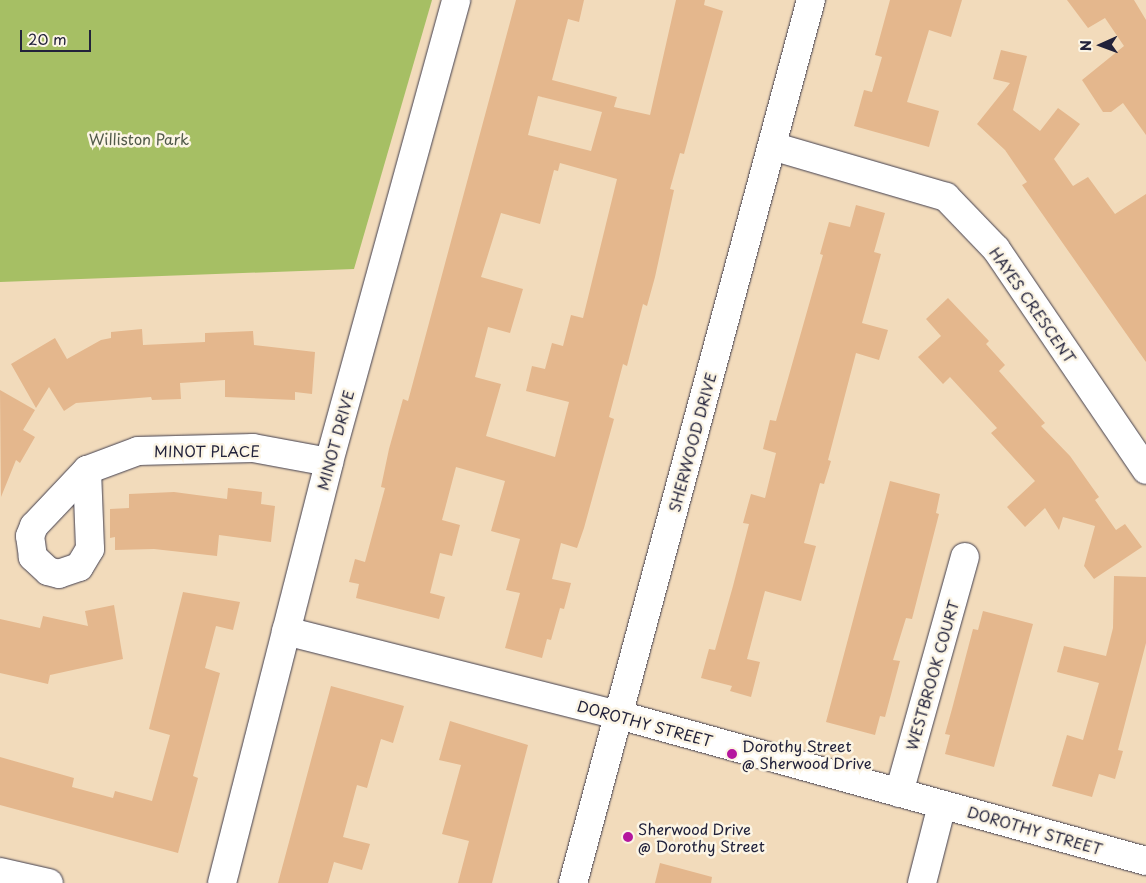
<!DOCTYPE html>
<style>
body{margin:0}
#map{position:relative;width:1146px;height:883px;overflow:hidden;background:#f2dbbb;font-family:"Playpen Sans",sans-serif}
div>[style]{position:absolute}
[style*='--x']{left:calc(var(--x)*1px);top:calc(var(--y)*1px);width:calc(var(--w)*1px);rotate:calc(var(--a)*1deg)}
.green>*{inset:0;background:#a6bf64}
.building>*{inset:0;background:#e4b78d}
.roads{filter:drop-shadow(0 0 1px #413e4e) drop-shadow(0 0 1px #413e4e)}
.minor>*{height:28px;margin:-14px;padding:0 14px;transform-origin:14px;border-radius:14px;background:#fff}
.dots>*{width:14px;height:14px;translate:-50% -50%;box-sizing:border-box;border:2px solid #fcf5e5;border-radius:50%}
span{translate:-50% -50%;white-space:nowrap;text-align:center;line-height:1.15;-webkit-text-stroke:5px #fcf5e5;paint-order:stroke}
.park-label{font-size:15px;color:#505949}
.street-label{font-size:15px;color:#22223b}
.poi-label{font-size:15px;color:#22223b}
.left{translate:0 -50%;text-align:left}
.north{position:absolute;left:1076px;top:20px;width:50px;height:50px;-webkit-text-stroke:4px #fcf5e5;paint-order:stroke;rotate:268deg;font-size:14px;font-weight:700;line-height:20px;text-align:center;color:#22223b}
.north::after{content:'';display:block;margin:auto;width:18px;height:22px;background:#22223b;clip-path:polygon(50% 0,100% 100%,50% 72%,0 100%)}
.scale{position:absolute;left:20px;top:30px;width:71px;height:22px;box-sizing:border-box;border:2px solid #22223b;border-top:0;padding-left:6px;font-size:15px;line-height:18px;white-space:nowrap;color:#22223b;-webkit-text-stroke:4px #fcf5e5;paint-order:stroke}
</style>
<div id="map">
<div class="green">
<div style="clip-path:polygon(0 0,432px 0,354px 269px,0 282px)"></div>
</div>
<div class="building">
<div style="clip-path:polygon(evenodd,516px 0,584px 0,579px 22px,568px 19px,552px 80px,617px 97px,614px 107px,650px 115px,676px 0,705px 0,704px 5px,723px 11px,684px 154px,680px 153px,670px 189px,674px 190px,655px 277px,647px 306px,643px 304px,627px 366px,623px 364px,609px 417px,614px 419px,584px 528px,577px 548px,561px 543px,552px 579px,571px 583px,564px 609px,560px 608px,551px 640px,547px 639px,542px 658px,505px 648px,520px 593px,506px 590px,520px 539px,491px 531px,505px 481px,456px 467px,442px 520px,460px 525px,452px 556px,440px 553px,430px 593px,445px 597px,439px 619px,356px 598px,359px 584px,349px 582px,355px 559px,365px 562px,385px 488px,381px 487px,389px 449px,403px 399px,408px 401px,516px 0,538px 96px,602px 112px,591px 151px,528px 135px,538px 96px,516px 0,560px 163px,617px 179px,583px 318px,571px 315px,563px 346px,552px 343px,545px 369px,532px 366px,526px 391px,569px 402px,555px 457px,486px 436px,501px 384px,475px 377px,488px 327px,510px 333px,523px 289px,481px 277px,501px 213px,540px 224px,554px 170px,558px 171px,560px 163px)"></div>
<div style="clip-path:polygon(890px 0,962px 0,951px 37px,929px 30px,907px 102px,939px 111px,929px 147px,854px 126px,864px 90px,872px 92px,882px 57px,875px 55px)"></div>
<div style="clip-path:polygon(1067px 0,1134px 0,1146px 20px,1146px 135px,1123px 103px,1111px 112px,1103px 112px,1082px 80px,1124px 46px,1105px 18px,1088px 28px)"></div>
<div style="clip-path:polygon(1001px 50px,1027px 56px,1013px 110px,1040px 131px,1058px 108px,1080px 124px,1054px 159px,1073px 186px,1088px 177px,1115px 214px,1146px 194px,1146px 362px,1022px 185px,1027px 182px,1005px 150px,977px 124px,1010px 83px,993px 79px)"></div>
<div style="clip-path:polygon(856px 205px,885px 213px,874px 252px,881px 254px,862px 323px,888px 330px,879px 360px,856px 353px,828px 460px,831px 461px,824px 484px,820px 483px,804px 543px,816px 546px,801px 601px,765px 591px,747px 659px,760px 662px,751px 697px,730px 691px,732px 686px,701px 678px,709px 649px,715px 650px,733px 586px,749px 524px,743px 523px,751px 494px,765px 498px,776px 453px,763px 449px,770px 420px,776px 421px,823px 255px,820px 254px,829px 222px,850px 227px)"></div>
<div style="clip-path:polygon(948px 298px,989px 341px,986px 344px,1005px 365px,999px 371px,1045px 423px,1041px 426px,1070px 456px,1099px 497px,1095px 500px,1116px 530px,1125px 524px,1142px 547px,1094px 579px,1084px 566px,1095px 526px,1063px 517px,1059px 530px,1045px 508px,1025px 527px,1007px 507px,1035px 481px,991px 433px,997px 428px,950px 377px,943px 384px,918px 357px,941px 336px,926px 319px)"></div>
<div style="clip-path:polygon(142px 329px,143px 345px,205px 342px,205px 333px,253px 331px,254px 345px,315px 352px,312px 394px,295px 392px,295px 400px,225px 397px,225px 380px,180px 383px,181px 399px,152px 400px,151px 397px,76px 403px,64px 411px,49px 387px,36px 408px,11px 364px,55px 338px,67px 359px,101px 340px,111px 338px,111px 332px)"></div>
<div style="clip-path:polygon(0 390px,35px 410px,23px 430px,35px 437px,20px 463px,16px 460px,1px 497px)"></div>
<div style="clip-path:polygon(890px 481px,940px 494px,936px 513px,939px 514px,912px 619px,906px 618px,893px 660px,900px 661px,885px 717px,880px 716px,875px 735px,826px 722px)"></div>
<div style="clip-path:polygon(228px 488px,262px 492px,261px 504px,275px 506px,271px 542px,219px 535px,217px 556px,154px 549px,115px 550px,115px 537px,110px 538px,110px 509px,129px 508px,129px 494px,174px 492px,227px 499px)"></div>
<div style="clip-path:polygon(1114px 576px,1146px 577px,1146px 643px,1118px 750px,1123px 751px,1115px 779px,1099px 774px,1092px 797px,1052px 786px,1067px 735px,1083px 740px,1099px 683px,1057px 672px,1064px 646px,1106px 656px,1113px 628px)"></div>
<div style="clip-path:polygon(183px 592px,240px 602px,233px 630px,216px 626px,205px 668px,220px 673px,193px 776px,198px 778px,178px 853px,0 805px,0 757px,74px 778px,72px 787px,113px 798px,115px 791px,152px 801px,170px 735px,149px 729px)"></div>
<div style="clip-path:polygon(114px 605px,123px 659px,50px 675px,48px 684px,0 673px,0 619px,40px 628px,43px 616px,88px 626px,85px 611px)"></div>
<div style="clip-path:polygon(983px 611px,1033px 624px,994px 767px,945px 754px,950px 735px,945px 734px,952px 709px,973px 629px,978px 630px)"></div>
<div style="clip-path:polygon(331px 686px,404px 706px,393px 743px,381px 739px,367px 788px,357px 785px,343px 837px,370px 844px,362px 870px,334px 862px,328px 883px,278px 883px)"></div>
<div style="clip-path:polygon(450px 721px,528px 745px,492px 883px,458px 883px,469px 841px,442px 834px,461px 765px,439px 760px)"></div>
<div style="clip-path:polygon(660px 863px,712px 877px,711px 883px,655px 883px)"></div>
</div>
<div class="roads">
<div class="minor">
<div style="--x:772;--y:146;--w:181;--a:16.3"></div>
<div style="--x:946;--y:197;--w:72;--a:46.1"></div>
<div style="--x:996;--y:249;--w:267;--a:55.8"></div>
<div style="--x:87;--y:470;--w:79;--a:87.8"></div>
<div style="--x:90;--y:549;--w:21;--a:121"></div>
<div style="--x:79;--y:567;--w:21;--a:161"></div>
<div style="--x:59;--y:574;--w:11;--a:-165"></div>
<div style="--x:48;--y:571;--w:21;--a:-137"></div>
<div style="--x:33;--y:557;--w:21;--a:-98"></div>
<div style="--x:30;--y:536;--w:11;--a:-68"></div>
<div style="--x:34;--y:526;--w:77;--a:-46.6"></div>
<div style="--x:87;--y:470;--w:54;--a:-20.4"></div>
<div style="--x:138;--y:451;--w:115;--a:-1.5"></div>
<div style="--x:253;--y:448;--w:77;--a:10.4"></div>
<div style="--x:286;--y:631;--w:343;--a:14.2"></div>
<div style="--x:619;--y:715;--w:547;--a:15.48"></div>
<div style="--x:899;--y:793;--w:245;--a:-74.4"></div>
<div style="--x:0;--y:872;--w:50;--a:12.7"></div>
<div style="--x:222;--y:883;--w:434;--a:-75.7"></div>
<div style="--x:329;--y:462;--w:479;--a:-74.6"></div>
<div style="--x:573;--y:883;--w:915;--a:-74.92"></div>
<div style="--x:922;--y:883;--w:81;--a:-75.6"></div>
</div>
</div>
<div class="dots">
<div style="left:732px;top:754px;background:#b5179e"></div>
<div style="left:628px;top:837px;background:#b5179e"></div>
</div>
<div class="park-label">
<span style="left:139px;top:139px">Williston Park</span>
</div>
<div class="street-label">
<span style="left:1033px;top:305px;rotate:55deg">HAYES CRESCENT</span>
<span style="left:335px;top:440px;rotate:-75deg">MINOT DRIVE</span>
<span style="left:692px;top:442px;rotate:-75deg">SHERWOOD DRIVE</span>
<span style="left:207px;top:451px">MINOT PLACE</span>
<span style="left:932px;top:675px;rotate:-74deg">WESTBROOK COURT</span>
<span style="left:645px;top:723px;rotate:15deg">DOROTHY STREET</span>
<span style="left:1035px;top:830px;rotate:16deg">DOROTHY STREET</span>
</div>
<div class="poi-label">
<span class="left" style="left:742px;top:754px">Dorothy Street<br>@ Sherwood Drive</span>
<span class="left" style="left:638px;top:837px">Sherwood Drive<br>@ Dorothy Street</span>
</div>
<div class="north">N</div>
<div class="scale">20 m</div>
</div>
